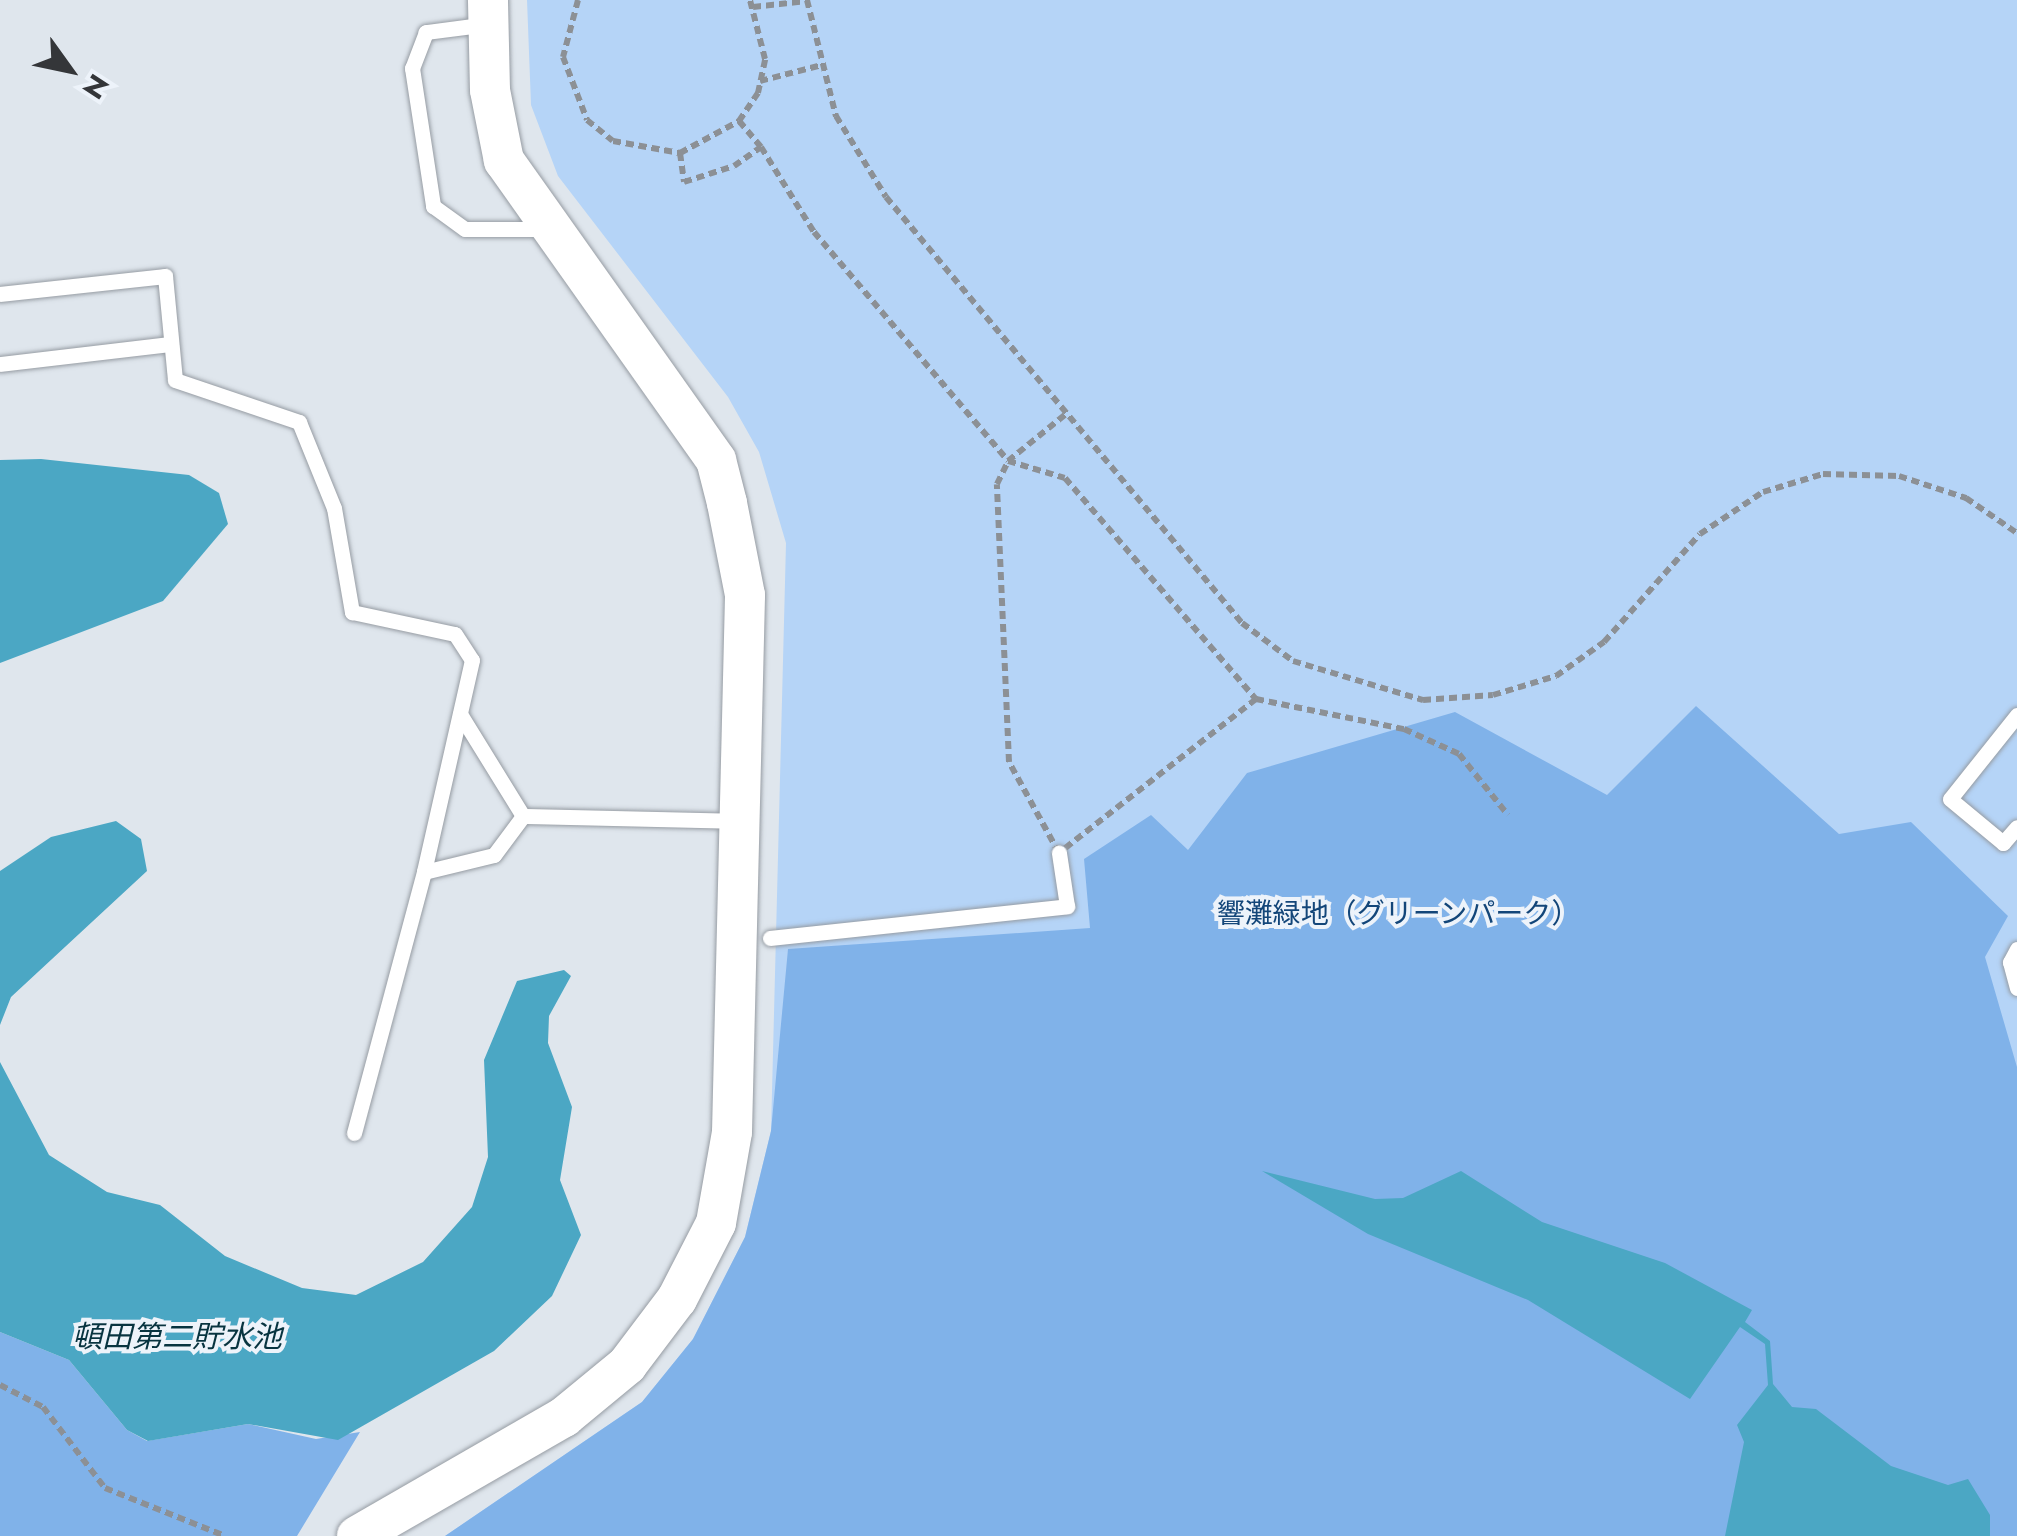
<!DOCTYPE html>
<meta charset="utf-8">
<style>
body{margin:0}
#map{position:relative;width:2017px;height:1536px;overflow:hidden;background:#dfe6ed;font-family:Jost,"Noto Sans JP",sans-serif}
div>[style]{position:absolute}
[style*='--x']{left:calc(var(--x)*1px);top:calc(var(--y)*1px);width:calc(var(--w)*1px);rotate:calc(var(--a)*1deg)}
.green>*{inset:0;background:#b5d4f7}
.forest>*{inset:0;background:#80b2e9}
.water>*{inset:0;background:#4ba7c4}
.path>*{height:6px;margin-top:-3px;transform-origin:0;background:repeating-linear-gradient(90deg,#8c9095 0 8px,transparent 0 13px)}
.roads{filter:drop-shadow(0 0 2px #969ca3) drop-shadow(0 0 2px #969ca3)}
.service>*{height:15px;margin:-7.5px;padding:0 7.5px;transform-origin:7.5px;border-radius:7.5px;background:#fff}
.tertiary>*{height:40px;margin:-20px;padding:0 20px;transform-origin:20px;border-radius:20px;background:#fff}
span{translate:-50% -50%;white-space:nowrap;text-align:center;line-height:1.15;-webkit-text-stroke:8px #edf3fa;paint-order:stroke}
.park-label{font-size:28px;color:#134679}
.water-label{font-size:30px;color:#083440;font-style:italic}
.north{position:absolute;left:20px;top:20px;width:100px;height:100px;-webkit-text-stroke:8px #edf3fa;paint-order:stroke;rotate:123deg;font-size:28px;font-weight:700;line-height:40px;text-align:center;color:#343639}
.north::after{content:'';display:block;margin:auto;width:35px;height:45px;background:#343639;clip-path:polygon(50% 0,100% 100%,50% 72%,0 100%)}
</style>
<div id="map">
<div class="green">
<div style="clip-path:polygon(527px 0,2017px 0,2017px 1536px,445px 1536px,642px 1402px,693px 1339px,745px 1237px,771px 1131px,786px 543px,759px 452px,728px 397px,558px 176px,531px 105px)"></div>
</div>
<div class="forest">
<div style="clip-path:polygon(1696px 706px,1839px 834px,1911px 822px,2008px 916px,1985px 957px,2017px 1067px,2017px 1536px,445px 1536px,642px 1402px,693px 1339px,745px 1237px,771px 1131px,788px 949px,1090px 928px,1084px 859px,1151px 815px,1188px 850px,1247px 773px,1455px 712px,1607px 795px)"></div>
<div style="clip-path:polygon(0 1332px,69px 1360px,127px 1430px,147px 1441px,248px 1424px,316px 1439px,360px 1432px,297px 1536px,0 1536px)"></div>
</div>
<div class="water">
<div style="clip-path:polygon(41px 459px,189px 475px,219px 493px,228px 524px,163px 601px,0 663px,0 460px)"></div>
<div style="clip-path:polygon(116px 821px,141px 839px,147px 871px,11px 997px,0 1025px,0 871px,51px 837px)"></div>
<div style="clip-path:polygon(564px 970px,571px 976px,549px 1016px,548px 1043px,572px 1107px,560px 1180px,581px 1235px,552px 1296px,494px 1351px,338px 1440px,248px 1424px,148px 1441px,127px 1430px,69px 1360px,0 1332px,0 1062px,49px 1155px,107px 1192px,160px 1205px,225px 1256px,302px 1288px,356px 1295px,423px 1262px,472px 1207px,488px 1157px,484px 1060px,517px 981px)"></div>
<div style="clip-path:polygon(1262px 1171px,1375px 1199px,1403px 1198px,1461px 1171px,1542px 1222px,1665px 1263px,1752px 1310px,1745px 1322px,1770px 1341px,1773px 1384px,1792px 1407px,1816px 1409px,1891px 1466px,1948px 1485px,1968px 1479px,1990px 1515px,1990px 1536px,1725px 1536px,1744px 1442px,1737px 1425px,1768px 1385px,1765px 1344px,1740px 1327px,1690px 1399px,1528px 1300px,1368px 1234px)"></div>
</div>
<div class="path">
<div style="--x:578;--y:0;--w:59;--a:104.7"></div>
<div style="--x:563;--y:57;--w:67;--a:69.1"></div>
<div style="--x:587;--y:120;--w:33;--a:39"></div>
<div style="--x:613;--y:141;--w:68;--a:10.2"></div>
<div style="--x:680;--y:153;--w:67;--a:-28.5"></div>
<div style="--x:739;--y:121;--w:34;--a:-56"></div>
<div style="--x:758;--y:93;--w:35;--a:-78"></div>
<div style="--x:765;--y:59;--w:61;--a:-104.3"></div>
<div style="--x:807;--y:0;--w:120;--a:76"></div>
<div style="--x:836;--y:116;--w:95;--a:58.3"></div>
<div style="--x:886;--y:197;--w:555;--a:50.12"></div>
<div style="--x:1242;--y:623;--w:64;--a:36.7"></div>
<div style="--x:1293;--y:661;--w:136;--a:16.7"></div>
<div style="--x:1423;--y:700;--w:70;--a:-4.1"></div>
<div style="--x:1493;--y:695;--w:66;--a:-16.8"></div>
<div style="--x:1556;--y:676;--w:59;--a:-35.3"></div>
<div style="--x:1604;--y:642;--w:144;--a:-48.4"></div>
<div style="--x:1700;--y:534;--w:76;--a:-33.7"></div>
<div style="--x:1763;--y:492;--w:63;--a:-16.7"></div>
<div style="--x:1823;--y:474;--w:76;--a:1.5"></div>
<div style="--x:1899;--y:476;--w:71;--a:18.2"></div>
<div style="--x:1966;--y:498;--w:62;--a:34.5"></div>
<div style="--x:753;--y:7;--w:54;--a:-6.3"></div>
<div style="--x:760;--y:81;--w:64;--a:-14.5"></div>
<div style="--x:761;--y:147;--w:100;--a:58.1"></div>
<div style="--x:814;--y:232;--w:300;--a:49.7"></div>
<div style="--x:1008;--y:461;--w:76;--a:-39.1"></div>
<div style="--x:680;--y:153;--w:29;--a:82"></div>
<div style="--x:684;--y:182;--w:52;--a:-17.7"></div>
<div style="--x:734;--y:166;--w:33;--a:-35"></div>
<div style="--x:761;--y:147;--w:34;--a:-130"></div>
<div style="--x:1008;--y:461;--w:59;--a:16.6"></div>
<div style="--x:1065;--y:478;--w:292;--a:49.2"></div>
<div style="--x:1256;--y:699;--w:250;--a:142"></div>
<div style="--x:1059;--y:853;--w:104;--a:-118.8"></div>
<div style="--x:1009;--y:762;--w:278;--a:-92.5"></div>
<div style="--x:997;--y:484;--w:25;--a:-64"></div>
<div style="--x:1256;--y:699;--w:151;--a:11.5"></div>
<div style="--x:1404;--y:729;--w:60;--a:24.4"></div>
<div style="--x:1459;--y:754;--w:78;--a:51.2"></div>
<div style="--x:0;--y:1385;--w:48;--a:27.1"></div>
<div style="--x:43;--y:1407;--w:102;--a:52.6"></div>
<div style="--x:105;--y:1488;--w:129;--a:21.8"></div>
</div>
<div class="roads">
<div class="service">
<div style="--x:488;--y:24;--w:63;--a:172.6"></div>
<div style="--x:426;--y:32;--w:39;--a:111"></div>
<div style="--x:412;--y:68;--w:140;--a:81.3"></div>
<div style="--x:433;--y:206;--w:39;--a:36"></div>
<div style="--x:465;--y:229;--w:80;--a:0"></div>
<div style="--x:0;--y:294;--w:166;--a:-6.2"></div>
<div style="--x:165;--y:276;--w:104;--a:84.5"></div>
<div style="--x:175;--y:380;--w:131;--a:18.7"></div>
<div style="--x:299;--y:422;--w:93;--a:67.9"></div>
<div style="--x:334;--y:508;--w:106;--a:80.2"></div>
<div style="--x:352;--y:612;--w:105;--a:12.1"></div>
<div style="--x:455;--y:634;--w:31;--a:57"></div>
<div style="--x:472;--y:660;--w:217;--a:102.8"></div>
<div style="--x:0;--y:364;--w:172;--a:-6.7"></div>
<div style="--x:460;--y:714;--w:120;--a:58.3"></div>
<div style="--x:2017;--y:715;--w:107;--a:128.6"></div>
<div style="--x:1950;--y:799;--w:69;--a:39.7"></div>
<div style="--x:2003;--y:843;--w:21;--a:-49"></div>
<div style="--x:770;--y:938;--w:299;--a:-6.1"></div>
<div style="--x:1067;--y:906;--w:54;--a:-98.6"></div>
<div style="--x:2017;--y:949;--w:15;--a:118"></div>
<div style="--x:2010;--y:962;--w:27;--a:75"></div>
<div style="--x:354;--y:1133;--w:270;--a:-75"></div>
<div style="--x:424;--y:872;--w:72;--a:-13.7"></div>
<div style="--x:494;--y:855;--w:49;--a:-53.4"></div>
<div style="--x:523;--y:816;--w:213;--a:1.3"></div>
</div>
<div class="tertiary">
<div style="--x:357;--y:1536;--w:239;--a:-29.9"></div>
<div style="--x:564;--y:1417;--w:82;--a:-39.5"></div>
<div style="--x:627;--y:1365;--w:83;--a:-52.9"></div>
<div style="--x:677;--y:1299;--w:85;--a:-62.8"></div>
<div style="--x:716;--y:1223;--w:92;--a:-80"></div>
<div style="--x:732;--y:1132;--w:537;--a:-88.61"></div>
<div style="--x:745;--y:595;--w:94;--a:-101.1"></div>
<div style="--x:727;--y:503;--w:44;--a:-104.3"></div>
<div style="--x:716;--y:460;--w:367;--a:-125.3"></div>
<div style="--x:504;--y:161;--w:72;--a:-101.2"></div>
<div style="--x:490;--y:90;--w:90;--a:-91.3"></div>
</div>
</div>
<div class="park-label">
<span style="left:1398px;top:914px">響灘緑地（グリーンパーク）</span>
</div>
<div class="water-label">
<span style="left:177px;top:1337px">頓田第二貯水池</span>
</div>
<div class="north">N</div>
</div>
